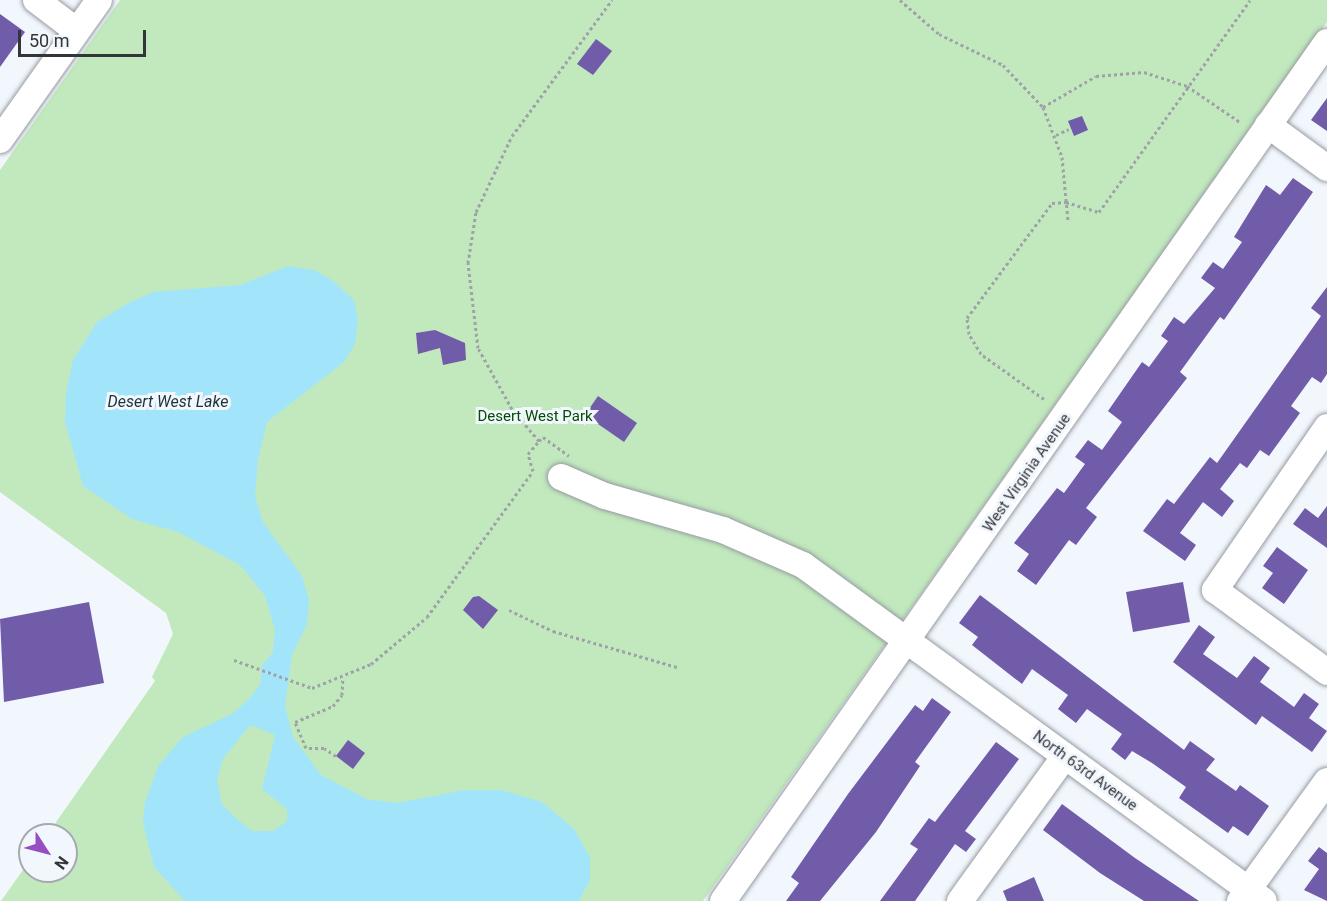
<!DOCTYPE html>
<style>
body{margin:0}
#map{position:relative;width:1327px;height:901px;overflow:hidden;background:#f2f7fe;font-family:Roboto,sans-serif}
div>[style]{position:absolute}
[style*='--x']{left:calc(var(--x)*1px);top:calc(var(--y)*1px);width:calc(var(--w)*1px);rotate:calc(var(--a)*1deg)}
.green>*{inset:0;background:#c1e9bd}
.water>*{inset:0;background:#a2e5fa}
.building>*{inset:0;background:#715caa}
.path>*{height:3px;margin-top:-1.5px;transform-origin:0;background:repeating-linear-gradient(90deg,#9fa3a8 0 3px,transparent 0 6px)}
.roads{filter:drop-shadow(0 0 2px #979ba2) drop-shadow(0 0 2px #979ba2)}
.minor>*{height:26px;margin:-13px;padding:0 13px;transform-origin:13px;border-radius:13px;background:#fff}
span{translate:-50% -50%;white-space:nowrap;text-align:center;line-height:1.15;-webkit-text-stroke:6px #f2f7fe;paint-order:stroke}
.park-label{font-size:15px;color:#034c01}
.street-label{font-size:15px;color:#333538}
.water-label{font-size:16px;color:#1c3239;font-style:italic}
.north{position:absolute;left:18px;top:823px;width:60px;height:60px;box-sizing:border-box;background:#f2f7fe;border:2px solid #a6a9af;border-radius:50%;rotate:126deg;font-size:16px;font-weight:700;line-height:24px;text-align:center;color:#333538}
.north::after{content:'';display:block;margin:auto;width:21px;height:27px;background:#964ec1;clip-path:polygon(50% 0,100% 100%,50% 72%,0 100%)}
.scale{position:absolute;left:18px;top:30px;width:128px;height:27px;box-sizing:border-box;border:3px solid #333538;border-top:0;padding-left:8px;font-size:18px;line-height:21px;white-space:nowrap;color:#333538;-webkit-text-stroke:4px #f2f7fe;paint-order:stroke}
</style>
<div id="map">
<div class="green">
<div style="clip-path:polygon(120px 0,1327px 0,1327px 22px,703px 901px,1px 901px,30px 860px,30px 871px,66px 871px,66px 835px,47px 835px,155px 681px,152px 677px,173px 634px,166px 613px,0 492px,0 170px)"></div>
</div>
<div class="water">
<div style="clip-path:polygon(evenodd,288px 266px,314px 270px,332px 280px,354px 300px,358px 320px,355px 344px,344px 362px,267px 422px,258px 460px,255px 496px,263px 522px,302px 576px,309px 600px,307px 624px,292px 655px,285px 706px,293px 737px,321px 775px,367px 799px,396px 803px,465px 790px,501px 790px,542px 802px,574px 829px,590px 857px,590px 880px,579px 901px,185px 901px,154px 867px,143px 823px,145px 802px,158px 766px,183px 737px,232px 714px,250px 698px,261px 683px,261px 667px,273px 652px,275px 630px,265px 596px,240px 565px,178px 532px,132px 519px,83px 486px,65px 422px,66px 393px,73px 360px,97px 322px,128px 303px,154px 292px,240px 285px,288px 266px,250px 725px,275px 735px,262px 789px,287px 809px,287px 821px,273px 831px,252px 831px,237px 819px,222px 804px,217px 780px,223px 759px,250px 725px)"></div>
</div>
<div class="building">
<div style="clip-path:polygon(0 14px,25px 32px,0 67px)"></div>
<div style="clip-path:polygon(596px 39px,612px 51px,593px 75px,577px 64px)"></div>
<div style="clip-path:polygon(1327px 98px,1327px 131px,1311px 120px)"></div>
<div style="clip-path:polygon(1082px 116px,1088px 130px,1074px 136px,1068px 121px)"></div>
<div style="clip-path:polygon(1293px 178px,1313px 192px,1224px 320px,1220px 317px,1180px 372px,1187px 378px,1086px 508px,1097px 517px,1076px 545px,1069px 540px,1036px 585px,1017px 571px,1029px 554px,1014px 543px,1057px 488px,1064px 493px,1085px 464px,1075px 457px,1088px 440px,1102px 450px,1122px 422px,1108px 411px,1142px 362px,1149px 367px,1168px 341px,1161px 336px,1174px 317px,1184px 324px,1215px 288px,1201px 278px,1213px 262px,1223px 269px,1242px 242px,1234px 237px,1266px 185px,1280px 195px)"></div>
<div style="clip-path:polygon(1327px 287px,1327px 374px,1321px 383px,1312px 377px,1291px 406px,1300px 413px,1269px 456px,1260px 450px,1247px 468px,1240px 463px,1220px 489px,1234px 501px,1222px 517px,1203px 502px,1180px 533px,1196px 545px,1185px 561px,1143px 531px,1167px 499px,1174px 504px,1210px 457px,1217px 463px,1321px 316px,1311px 308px)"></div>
<div style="clip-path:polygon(435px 330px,465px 343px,466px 360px,443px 365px,440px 348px,418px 354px,416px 333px)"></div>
<div style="clip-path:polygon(598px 396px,637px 423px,624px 442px,585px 415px)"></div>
<div style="clip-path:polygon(1327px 506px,1327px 548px,1293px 524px,1305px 508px,1318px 518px)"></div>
<div style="clip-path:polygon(1277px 547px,1308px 570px,1284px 604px,1262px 588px,1273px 573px,1263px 566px)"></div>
<div style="clip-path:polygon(1183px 582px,1190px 622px,1133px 632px,1126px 592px)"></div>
<div style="clip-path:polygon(980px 595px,1184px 750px,1190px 741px,1215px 759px,1206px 770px,1236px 791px,1240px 785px,1269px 806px,1248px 836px,1233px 826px,1228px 833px,1179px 798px,1186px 787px,1152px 763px,1132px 751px,1125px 760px,1111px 749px,1122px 734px,1087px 709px,1076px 723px,1058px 709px,1068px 695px,1032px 669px,1022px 684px,972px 645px,978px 637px,959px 623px)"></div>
<div style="clip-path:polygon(479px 596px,498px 610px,483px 629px,463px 610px,473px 597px)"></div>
<div style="clip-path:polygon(89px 602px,104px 683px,4px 702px,0 619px)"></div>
<div style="clip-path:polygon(1199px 625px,1215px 637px,1203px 654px,1237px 678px,1254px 656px,1270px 668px,1260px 682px,1294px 707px,1304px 693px,1319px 704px,1309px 718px,1327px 731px,1312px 752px,1262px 716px,1256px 725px,1173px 662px)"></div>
<div style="clip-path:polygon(932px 698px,951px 712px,915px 762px,920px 766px,876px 832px,820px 901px,786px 901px,799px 883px,791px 877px,848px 794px,915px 705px,923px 711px)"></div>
<div style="clip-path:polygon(348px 740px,365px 753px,353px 769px,336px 756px)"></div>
<div style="clip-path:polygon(996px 742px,1019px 759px,965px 831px,976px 839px,966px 852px,955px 844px,915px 901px,880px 901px,918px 849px,910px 844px,929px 818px,935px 822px)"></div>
<div style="clip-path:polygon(1062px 804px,1135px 858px,1199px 901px,1144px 901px,1100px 873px,1043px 830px)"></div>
<div style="clip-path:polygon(1319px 847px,1327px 853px,1327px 901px,1304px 890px,1319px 869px,1308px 861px)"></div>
<div style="clip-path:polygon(1034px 877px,1044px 901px,1007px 901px,1003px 891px)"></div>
</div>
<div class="path">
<div style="--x:900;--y:0;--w:52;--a:41.1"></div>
<div style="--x:939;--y:34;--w:71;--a:25.8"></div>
<div style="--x:1003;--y:65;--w:58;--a:46.4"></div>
<div style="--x:1043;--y:107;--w:53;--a:69.2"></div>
<div style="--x:1062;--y:157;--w:63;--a:84.6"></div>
<div style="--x:1043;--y:107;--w:61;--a:-30.3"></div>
<div style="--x:1096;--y:76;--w:48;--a:-4.8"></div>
<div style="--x:1144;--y:72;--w:45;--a:18"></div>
<div style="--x:1187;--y:86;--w:64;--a:34.2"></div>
<div style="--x:1056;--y:135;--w:14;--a:-25"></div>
<div style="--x:1044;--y:399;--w:77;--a:-144.5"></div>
<div style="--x:981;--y:354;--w:23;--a:-121"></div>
<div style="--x:969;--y:334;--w:16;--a:-97"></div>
<div style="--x:967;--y:318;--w:143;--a:-53.5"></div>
<div style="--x:1052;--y:203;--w:14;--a:-4"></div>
<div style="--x:1066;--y:202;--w:34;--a:17"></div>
<div style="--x:1099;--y:212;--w:260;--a:-54.5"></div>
<div style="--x:539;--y:441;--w:42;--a:-130.2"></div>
<div style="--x:512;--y:409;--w:70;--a:-119.1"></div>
<div style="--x:478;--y:348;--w:86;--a:-96.7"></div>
<div style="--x:468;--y:263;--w:52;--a:-81.1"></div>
<div style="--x:476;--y:212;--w:84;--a:-64.7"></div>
<div style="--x:512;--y:136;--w:169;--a:-53.7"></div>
<div style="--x:509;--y:610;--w:49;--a:25.5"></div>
<div style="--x:553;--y:631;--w:129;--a:16.2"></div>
<div style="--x:234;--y:660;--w:83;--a:19.7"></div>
<div style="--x:312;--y:688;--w:64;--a:-22.1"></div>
<div style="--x:371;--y:664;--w:73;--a:-40"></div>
<div style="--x:427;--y:617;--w:180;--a:-54"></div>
<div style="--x:533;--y:471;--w:18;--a:-106"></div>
<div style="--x:528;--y:454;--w:17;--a:-50"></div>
<div style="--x:539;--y:441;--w:6;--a:-45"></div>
<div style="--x:543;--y:437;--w:32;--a:36"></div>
<div style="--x:336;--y:756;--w:14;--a:-146"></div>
<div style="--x:324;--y:748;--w:18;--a:180"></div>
<div style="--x:306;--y:748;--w:28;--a:-113"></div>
<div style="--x:295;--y:722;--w:41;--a:-22.8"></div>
<div style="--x:333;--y:706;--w:14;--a:-51"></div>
<div style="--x:342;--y:695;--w:17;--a:-87"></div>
</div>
<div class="roads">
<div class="minor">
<div style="--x:36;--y:0;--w:51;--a:37.1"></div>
<div style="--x:1268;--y:125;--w:73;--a:36.1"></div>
<div style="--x:0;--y:140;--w:171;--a:-54.7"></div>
<div style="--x:1327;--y:427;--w:198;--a:124.5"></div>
<div style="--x:1215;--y:590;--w:139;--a:36.2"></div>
<div style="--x:561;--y:477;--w:48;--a:23.4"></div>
<div style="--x:605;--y:496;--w:123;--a:16.1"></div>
<div style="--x:723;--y:530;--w:87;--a:23.6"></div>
<div style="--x:803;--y:565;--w:570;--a:36.09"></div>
<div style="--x:723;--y:901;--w:1050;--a:-54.89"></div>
<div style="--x:960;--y:901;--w:179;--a:-54.1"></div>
<div style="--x:1240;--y:901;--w:148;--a:-54.1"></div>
</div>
</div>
<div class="park-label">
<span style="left:535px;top:417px">Desert West Park</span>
</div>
<div class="street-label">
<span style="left:1027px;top:473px;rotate:-55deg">West Virginia Avenue</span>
<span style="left:1085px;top:771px;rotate:36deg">North 63rd Avenue</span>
</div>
<div class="water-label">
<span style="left:168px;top:402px">Desert West Lake</span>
</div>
<div class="north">N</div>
<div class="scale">50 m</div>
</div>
